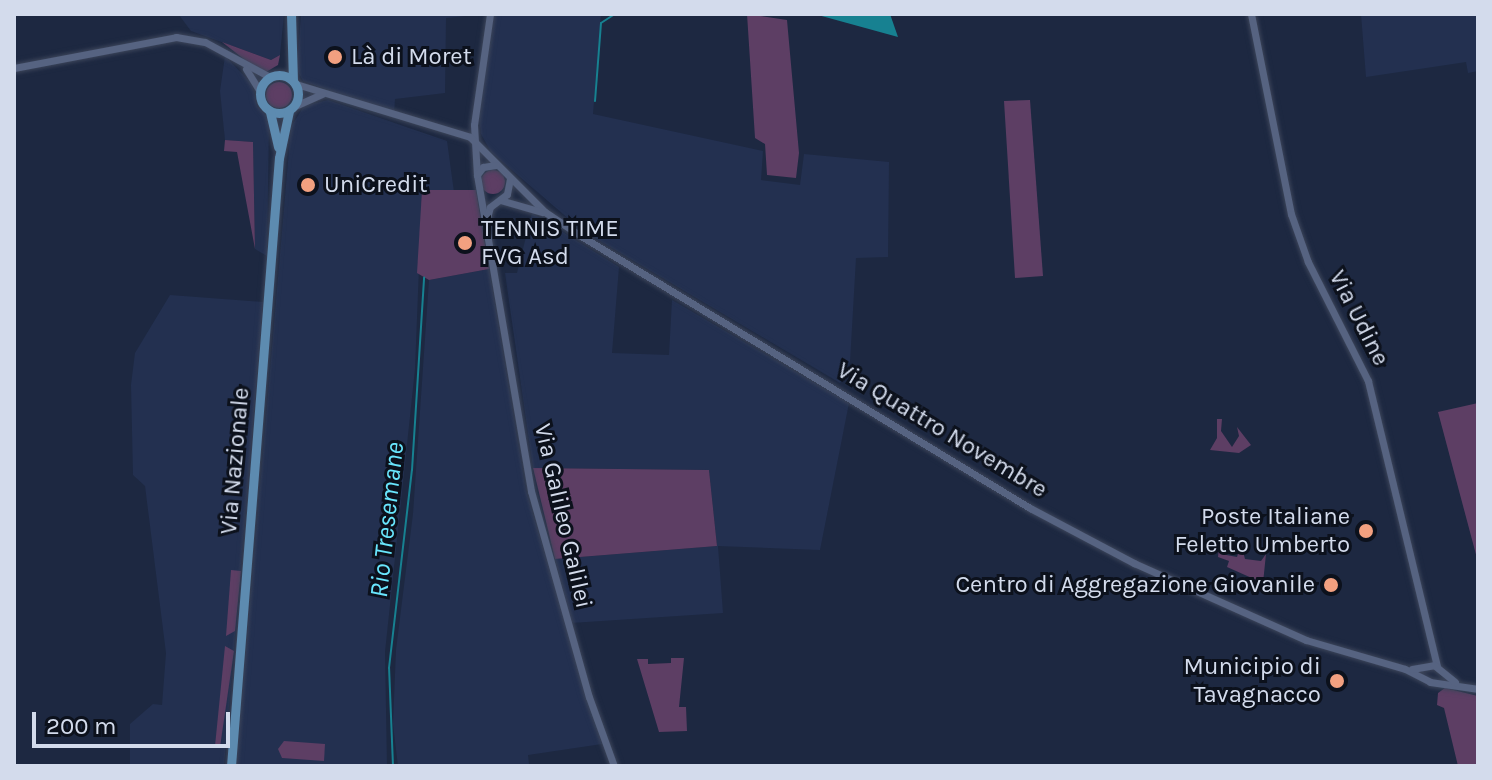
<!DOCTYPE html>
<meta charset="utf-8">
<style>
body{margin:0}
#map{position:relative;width:1492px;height:780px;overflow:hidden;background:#1d2841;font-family:Karla,sans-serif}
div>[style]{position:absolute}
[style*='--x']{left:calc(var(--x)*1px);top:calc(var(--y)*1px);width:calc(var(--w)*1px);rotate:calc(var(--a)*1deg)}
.built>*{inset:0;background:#233050}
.green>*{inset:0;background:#5d3e64}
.round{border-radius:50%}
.water>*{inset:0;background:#178191}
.stream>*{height:2px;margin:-1px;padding:0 1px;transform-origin:1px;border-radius:1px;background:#178191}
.roads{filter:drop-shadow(0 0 2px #3c455a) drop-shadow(0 0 2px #3c455a)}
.tertiary>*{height:7px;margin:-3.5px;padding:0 3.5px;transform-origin:3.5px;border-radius:3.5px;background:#566381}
.primary>*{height:9px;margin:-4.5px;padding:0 4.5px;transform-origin:4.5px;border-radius:4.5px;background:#5d8bb0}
.primary>.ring{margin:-4.5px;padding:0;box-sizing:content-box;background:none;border:9px solid #5d8bb0;border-radius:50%}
.dots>*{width:22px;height:22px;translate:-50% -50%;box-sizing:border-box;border:4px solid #0c111c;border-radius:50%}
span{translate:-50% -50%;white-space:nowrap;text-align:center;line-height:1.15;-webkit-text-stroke:6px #0c111c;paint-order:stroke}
.poi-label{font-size:24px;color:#d3dbec}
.left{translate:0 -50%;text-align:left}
.right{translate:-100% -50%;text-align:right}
.street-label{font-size:24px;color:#d3dbec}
.water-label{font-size:26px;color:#69e6fd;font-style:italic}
.frame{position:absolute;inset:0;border:16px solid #d3dbec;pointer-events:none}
.scale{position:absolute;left:32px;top:712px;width:198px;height:36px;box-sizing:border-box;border:4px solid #d3dbec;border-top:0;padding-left:10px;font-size:24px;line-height:28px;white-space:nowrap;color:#d3dbec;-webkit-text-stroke:6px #0c111c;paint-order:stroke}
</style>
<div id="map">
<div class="built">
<div style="clip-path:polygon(284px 14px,280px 55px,271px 60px,191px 31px,179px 15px)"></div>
<div style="clip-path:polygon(301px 14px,485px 14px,446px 18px,445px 93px,395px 99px,394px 114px,303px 81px,297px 70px)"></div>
<div style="clip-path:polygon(493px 14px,601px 14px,593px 114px,763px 151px,761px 180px,800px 185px,804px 154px,889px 162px,888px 257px,856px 258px,850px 362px,840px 383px,590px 235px,590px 219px,577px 226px,491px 152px,481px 134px,479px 117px)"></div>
<div style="clip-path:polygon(1361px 14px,1478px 14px,1478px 71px,1468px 73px,1466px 62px,1366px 77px)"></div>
<div style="clip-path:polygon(225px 56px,252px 84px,257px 106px,269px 119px,267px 256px,255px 249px,253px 142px,225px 140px,220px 91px)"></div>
<div style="clip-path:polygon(328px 100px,447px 141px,454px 192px,422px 191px,415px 369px,385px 652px,387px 766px,236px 766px,291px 127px,304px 106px)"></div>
<div style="clip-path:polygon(532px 213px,619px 267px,612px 353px,669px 355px,672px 300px,849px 403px,820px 550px,718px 546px,723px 613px,571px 623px,555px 559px,717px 546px,709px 470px,533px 468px,505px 273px,517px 273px)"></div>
<div style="clip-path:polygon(489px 269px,526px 491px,602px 744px,528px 755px,529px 764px,398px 766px,393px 724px,396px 650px,413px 514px,429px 280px)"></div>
<div style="clip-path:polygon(170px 295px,263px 302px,224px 766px,130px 766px,130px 724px,153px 704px,162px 705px,166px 653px,145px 486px,133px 475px,131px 385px,135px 353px)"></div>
</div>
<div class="green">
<div style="clip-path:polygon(747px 14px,787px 20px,799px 153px,796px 178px,767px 175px,765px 144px,755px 138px)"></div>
<div style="clip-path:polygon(222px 42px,271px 60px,280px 55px,278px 65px,266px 72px,254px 67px)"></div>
<div class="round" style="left:266px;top:82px;width:26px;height:26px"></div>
<div style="clip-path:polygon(1030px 100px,1043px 276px,1015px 278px,1004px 101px)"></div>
<div style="clip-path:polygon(225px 140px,253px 142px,255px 249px,237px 152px,224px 151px)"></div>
<div class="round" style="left:481px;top:170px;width:24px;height:24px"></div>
<div style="clip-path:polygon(422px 190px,476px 190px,489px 269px,429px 280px,417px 273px)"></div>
<div style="clip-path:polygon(1478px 403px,1478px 562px,1438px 412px)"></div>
<div style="clip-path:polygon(1217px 419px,1222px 419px,1221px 431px,1232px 447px,1239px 436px,1237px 427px,1251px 445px,1239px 453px,1210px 450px,1217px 438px)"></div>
<div style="clip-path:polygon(533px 468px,709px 470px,717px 546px,555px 559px)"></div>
<div style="clip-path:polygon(1241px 544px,1245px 559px,1261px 561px,1266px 554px,1263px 583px,1227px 567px,1229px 561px,1218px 557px,1219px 547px,1221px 554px,1237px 557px)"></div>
<div style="clip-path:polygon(231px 570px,241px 571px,235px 631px,226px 636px)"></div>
<div style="clip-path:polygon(225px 646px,234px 651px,220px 747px,215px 746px)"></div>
<div style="clip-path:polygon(671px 658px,684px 658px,679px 707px,686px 707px,687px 731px,659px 732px,637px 659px,648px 659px,648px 664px,671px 663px)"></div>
<div style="clip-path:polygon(1445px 688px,1478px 696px,1478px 766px,1458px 766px,1444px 708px,1437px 705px,1438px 693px)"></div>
<div style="clip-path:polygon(284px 741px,325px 744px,324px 761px,282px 758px,278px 749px)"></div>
</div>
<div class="water">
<div style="clip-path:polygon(817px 14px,890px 14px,898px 37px,818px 15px)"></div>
</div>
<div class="stream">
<div style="--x:595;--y:101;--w:78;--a:-85.6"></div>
<div style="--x:601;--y:23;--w:17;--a:-33"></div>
<div style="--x:393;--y:766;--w:98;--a:-92.3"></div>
<div style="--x:389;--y:668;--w:199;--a:-83.4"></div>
<div style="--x:412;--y:470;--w:193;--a:-86.4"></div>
</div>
<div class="roads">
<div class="tertiary">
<div style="--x:490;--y:14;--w:112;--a:98.2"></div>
<div style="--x:474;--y:125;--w:50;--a:86.6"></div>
<div style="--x:477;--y:175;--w:321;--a:80.3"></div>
<div style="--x:531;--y:491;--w:214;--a:74.3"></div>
<div style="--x:589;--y:697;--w:73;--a:70.1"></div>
<div style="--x:1251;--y:14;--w:204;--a:78.7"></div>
<div style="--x:1291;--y:214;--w:51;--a:70.5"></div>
<div style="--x:1308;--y:262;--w:133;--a:63.2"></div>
<div style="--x:1368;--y:381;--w:293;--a:76.4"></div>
<div style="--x:14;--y:68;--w:165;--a:-10.8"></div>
<div style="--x:176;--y:37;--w:29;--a:10"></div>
<div style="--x:205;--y:42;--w:74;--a:28.3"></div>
<div style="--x:246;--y:69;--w:26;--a:58"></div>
<div style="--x:296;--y:84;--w:182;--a:16.9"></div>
<div style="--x:470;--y:137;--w:106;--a:45"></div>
<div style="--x:545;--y:212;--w:43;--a:33.7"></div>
<div style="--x:581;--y:236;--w:525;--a:31.21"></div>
<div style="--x:1030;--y:508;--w:118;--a:27.9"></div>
<div style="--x:1134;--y:563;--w:188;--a:24.1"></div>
<div style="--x:1306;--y:640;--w:103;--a:16.3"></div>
<div style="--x:1405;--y:669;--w:28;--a:27"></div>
<div style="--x:1430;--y:682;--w:49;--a:8.3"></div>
<div style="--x:295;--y:106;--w:30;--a:-24"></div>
<div style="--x:477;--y:175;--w:10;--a:-53"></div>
<div style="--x:483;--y:167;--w:13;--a:-9"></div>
<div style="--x:500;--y:200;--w:44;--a:15.9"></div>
<div style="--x:487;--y:218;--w:11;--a:-75"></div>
<div style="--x:490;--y:207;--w:21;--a:-37"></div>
<div style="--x:507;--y:194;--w:16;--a:-79"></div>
<div style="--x:1412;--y:669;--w:22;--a:-10"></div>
<div style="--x:1434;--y:665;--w:27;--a:39"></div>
</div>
<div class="primary">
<div style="--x:291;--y:14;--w:67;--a:88.3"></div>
<div class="ring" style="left:260px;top:75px;width:29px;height:29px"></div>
<div style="--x:270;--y:112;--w:36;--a:77"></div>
<div style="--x:231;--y:766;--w:610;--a:-85.49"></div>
<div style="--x:279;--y:158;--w:48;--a:-78"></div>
</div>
</div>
<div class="dots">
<div style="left:335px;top:57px;background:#f2a080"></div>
<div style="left:308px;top:185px;background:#f2a080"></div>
<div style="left:465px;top:243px;background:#f2a080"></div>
<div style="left:1366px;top:531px;background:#f2a080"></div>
<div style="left:1331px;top:585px;background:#f2a080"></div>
<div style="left:1337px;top:681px;background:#f2a080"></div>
</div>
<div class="poi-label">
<span class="left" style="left:351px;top:57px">Là di Moret</span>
<span class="left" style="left:324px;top:185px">UniCredit</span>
<span class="left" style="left:481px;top:243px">TENNIS TIME<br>FVG Asd</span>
<span class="right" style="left:1350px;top:531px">Poste Italiane<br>Feletto Umberto</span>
<span class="right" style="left:1315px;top:585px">Centro di Aggregazione Giovanile</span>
<span class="right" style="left:1321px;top:681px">Municipio di<br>Tavagnacco</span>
</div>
<div class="street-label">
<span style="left:1359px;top:318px;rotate:63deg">Via Udine</span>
<span style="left:942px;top:430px;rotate:31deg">Via Quattro Novembre</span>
<span style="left:235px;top:461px;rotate:-85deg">Via Nazionale</span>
<span style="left:563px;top:516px;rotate:77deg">Via Galileo Galilei</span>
</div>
<div class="water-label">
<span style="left:387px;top:520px;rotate:-84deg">Rio Tresemane</span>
</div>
<div class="frame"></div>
<div class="scale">200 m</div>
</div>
